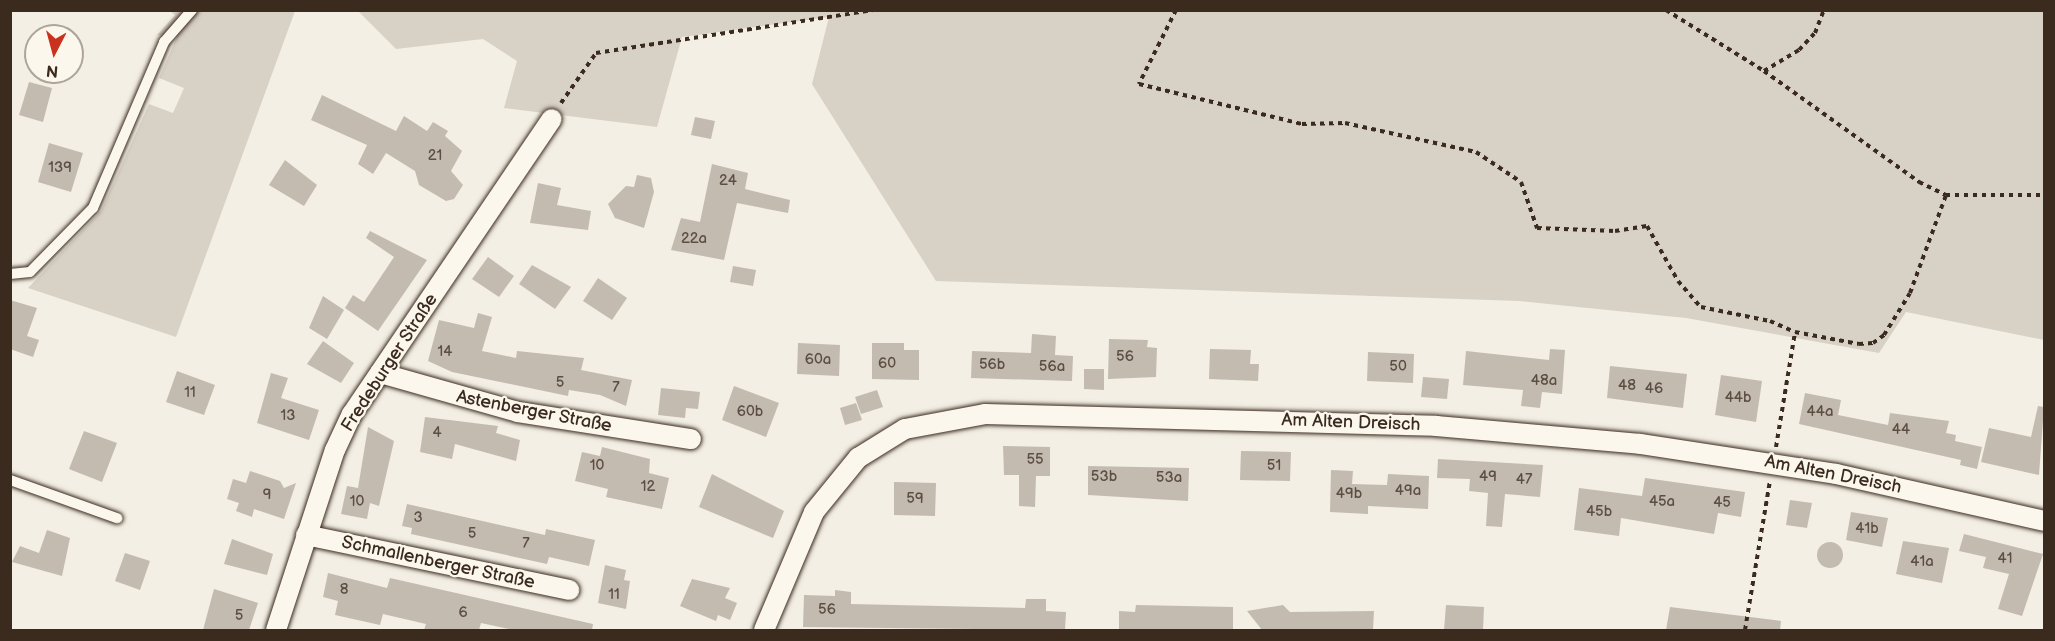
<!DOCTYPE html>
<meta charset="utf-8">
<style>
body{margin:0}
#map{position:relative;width:2055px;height:641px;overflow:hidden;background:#f3efe4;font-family:"Balsamiq Sans",sans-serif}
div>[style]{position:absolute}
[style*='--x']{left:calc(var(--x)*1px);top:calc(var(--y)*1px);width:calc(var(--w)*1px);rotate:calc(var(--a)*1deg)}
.green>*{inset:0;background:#d8d1c6}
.building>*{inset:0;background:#c3bbb0}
.round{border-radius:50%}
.path>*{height:4px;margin-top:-2px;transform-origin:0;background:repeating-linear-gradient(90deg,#3b2a1e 0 4.5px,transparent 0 9px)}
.roads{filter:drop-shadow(0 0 2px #3b2a1e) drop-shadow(0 0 2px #3b2a1e)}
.service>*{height:10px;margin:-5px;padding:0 5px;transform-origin:5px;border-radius:5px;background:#fbf7ec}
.minor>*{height:20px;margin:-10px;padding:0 10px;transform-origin:10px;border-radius:10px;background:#fbf7ec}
span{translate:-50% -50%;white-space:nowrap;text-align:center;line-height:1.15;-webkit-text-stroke:4.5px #fbf7ec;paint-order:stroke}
.number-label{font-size:15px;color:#5d4e42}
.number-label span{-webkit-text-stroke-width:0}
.street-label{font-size:18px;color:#3b2a1e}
.frame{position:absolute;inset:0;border:12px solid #3b2a1e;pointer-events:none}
.north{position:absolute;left:24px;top:24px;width:60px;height:60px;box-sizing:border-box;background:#fbf7ec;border:2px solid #aea59a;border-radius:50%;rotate:186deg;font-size:16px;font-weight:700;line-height:24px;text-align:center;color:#3b2a1e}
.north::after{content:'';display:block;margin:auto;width:21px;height:27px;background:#c8321e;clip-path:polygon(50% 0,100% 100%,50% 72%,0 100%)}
</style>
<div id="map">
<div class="green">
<div style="clip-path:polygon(170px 11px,295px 11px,176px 337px,28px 288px,101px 211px,149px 104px,173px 113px,184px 88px,159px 78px,177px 37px,157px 35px,175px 15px)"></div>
<div style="clip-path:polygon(358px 11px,2044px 11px,2044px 340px,1906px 312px,1879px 353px,1686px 318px,1519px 301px,936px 281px,812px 84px,829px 17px,682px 37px,657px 127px,504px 108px,517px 61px,483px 39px,396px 49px)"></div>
</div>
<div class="building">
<div style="clip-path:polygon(29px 82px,52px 88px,43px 122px,19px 115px)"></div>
<div style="clip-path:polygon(322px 95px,396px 131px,404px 116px,427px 131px,433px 122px,448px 131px,445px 136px,462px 151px,451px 171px,463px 185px,454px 199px,446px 201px,419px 185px,415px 171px,386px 153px,373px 174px,358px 164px,367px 145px,311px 120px)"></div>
<div style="clip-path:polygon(695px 117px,715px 121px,711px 139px,691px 135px)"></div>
<div style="clip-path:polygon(49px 143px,83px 153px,71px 192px,38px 182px)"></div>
<div style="clip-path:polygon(285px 160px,317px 185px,304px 206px,269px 185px)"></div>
<div style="clip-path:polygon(712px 164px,748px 173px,745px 189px,790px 200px,788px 213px,737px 203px,724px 260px,671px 250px,681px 218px,700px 222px)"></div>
<div style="clip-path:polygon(637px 175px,651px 178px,654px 192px,644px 228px,615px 218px,608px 204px,626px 186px,634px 187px)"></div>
<div style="clip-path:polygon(538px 183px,561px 188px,557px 205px,591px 211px,588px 230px,530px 223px)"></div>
<div style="clip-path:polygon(370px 231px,427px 260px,378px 331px,345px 308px,353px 295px,364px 302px,394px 257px,366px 238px)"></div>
<div style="clip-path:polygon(488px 257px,514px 276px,499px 297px,472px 279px)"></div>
<div style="clip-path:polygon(532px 265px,571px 287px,555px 309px,519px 284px)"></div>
<div style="clip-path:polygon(733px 266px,756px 270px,753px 286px,730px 282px)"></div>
<div style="clip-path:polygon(598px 278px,627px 298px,612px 320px,583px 301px)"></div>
<div style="clip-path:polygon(323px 296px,344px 310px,327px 339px,309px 328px)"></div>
<div style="clip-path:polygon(10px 300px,37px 308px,27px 336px,39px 340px,33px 357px,10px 349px)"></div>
<div style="clip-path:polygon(478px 313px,492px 317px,482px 351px,516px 358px,517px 351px,584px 358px,581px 370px,632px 380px,626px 406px,600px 395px,569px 390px,568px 396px,452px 372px,428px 361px,439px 320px,474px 328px)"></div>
<div style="clip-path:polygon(1032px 334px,1056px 336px,1055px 355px,1073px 356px,1072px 381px,971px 378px,972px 351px,1031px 353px)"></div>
<div style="clip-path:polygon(1109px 339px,1148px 340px,1147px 347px,1157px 348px,1156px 377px,1108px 379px)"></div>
<div style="clip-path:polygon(323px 341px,354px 363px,341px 383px,307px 364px)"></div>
<div style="clip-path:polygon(798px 343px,840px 345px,839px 376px,797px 374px)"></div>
<div style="clip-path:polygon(872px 343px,904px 343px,904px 350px,919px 350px,919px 380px,872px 379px)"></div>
<div style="clip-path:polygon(1210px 349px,1251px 350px,1250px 364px,1259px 364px,1258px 381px,1209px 379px)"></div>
<div style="clip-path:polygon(1550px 349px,1565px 350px,1562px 394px,1542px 392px,1540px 408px,1521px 406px,1523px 390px,1463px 385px,1466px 351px,1549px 360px)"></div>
<div style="clip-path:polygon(1368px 352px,1414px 354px,1413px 383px,1367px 381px)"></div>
<div style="clip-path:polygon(1610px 366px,1687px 374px,1683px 408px,1607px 398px)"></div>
<div style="clip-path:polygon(1084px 369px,1104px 369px,1104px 390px,1084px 389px)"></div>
<div style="clip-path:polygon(177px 371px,215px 385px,204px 415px,166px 402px)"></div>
<div style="clip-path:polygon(271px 373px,288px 378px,281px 398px,319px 410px,309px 440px,257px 423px)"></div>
<div style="clip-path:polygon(1721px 375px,1762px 381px,1756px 422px,1715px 415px)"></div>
<div style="clip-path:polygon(1423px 377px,1449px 379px,1447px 399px,1421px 397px)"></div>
<div style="clip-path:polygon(734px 386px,779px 403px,766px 437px,722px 420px)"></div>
<div style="clip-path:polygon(661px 388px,700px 392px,698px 409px,686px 408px,685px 418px,658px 415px)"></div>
<div style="clip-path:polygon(877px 390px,883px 407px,861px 414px,855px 397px)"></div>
<div style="clip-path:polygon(1805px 393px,1841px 400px,1838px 415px,1888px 425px,1890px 413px,1949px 421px,1946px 433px,1956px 435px,1955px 441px,1982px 447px,1977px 469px,1960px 465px,1961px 460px,1799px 424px)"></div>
<div style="clip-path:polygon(856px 403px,862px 420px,845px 425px,840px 408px)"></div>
<div style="clip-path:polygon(2038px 406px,2044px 407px,2039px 475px,1981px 462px,1989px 428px,2031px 437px)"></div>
<div style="clip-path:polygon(425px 417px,498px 426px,496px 433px,520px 440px,516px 461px,455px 444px,452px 459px,420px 452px)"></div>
<div style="clip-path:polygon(368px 427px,394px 441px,379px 506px,370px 503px,367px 519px,341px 514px,347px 486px,358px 488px)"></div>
<div style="clip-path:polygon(84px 431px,117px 443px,102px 482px,69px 469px)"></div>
<div style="clip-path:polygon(1003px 446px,1050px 447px,1050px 476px,1036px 476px,1035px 507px,1019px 506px,1019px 475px,1004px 475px)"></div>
<div style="clip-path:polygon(602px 447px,650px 459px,649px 473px,669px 478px,662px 509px,606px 497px,608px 489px,575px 481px,582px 452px,600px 456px)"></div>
<div style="clip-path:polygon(1241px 451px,1291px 452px,1290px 481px,1240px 480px)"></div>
<div style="clip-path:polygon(1438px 459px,1543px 465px,1540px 497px,1505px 494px,1502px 527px,1486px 526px,1488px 493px,1469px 491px,1470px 479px,1437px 478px)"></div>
<div style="clip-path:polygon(1088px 466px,1189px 468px,1188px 501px,1088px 495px)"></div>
<div style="clip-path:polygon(1331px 470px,1353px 471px,1352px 484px,1387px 485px,1388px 474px,1429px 476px,1428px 509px,1368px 506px,1368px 514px,1330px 512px)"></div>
<div style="clip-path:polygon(250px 471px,280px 481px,284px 488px,296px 483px,284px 519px,254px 509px,252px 517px,236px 511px,239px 503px,227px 499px,233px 479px,246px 483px)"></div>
<div style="clip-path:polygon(712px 474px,784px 511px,773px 538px,699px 507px)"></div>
<div style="clip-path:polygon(1645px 478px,1745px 492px,1741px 517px,1718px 513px,1714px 534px,1621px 518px,1619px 536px,1574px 530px,1579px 488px,1642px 496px)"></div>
<div style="clip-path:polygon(894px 482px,936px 483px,935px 516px,894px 515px)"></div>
<div style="clip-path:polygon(1790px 500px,1812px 503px,1807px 528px,1786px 525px)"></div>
<div style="clip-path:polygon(407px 504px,545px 535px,546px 529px,595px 540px,589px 566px,549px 557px,547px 564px,411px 534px,412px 528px,402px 526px)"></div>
<div style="clip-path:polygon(1851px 512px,1888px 518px,1882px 547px,1846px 540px)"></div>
<div style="clip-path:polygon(47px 530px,70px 538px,62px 576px,12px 562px,20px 546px,39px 553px)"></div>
<div style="clip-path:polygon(1964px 534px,2043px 554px,2022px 616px,1998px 609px,2009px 574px,1983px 568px,1986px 557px,1959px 551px)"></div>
<div style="clip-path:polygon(232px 539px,273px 554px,267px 575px,224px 564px)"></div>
<div style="clip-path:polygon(1903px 541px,1949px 548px,1942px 583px,1896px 574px)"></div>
<div class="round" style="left:1817px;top:542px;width:26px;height:26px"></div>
<div style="clip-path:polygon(125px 553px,150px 561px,140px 590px,115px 581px)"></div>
<div style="clip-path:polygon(605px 565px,626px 570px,624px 580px,630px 581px,626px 609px,598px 603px)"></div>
<div style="clip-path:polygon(328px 573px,387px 588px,390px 578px,593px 624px,592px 630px,513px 630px,481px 623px,479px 630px,424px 630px,426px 624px,383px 614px,380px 625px,335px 615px,338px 601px,323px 597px)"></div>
<div style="clip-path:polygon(692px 579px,730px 588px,725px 598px,737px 603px,730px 620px,718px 615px,716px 621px,680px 606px)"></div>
<div style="clip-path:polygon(214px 589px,258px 603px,249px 630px,203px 630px)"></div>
<div style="clip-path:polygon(835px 590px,851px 592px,851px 604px,1025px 608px,1026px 599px,1046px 599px,1046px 611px,1066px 612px,1065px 630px,803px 627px,804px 595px,835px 596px)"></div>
<div style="clip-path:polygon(1136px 605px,1233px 607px,1233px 630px,1119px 630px,1119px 611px,1135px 612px)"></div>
<div style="clip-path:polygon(1283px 605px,1290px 612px,1374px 611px,1373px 630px,1262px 630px,1247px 611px)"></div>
<div style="clip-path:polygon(1446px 605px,1484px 607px,1483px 630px,1444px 630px)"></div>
<div style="clip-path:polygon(1670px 607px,1781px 621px,1780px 630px,1666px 630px)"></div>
</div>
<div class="path">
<div style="--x:1176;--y:10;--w:83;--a:116.6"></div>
<div style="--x:1139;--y:84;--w:168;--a:13.8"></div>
<div style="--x:1302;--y:124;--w:43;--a:-1.3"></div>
<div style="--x:1345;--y:123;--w:134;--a:12.5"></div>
<div style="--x:1476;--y:152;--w:54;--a:33.7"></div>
<div style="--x:1521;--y:182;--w:49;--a:70.8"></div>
<div style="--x:1537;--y:228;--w:78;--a:2.2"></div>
<div style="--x:1615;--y:231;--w:32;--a:-9"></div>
<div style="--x:1647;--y:226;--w:63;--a:60.6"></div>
<div style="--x:1678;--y:281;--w:35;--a:49"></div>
<div style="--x:1701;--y:307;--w:70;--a:11.5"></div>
<div style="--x:1770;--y:321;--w:27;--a:24"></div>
<div style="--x:1795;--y:332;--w:65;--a:10.6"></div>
<div style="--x:1859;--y:344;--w:14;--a:-4"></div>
<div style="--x:1873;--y:343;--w:14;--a:-36"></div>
<div style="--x:1884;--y:335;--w:49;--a:-58.2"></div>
<div style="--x:1910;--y:293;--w:104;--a:-69.8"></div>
<div style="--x:1666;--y:10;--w:115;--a:31.9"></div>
<div style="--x:1764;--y:71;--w:191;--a:35.6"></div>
<div style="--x:1919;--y:182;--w:30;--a:26"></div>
<div style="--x:1946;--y:195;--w:98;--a:0"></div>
<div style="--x:1764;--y:71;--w:41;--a:-31"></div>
<div style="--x:1799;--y:50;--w:23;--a:-47"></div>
<div style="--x:1815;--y:33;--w:25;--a:-69"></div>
<div style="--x:561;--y:103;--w:61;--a:-55"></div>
<div style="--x:596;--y:53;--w:282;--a:-8.8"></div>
<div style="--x:1776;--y:447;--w:117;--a:-80.6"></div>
<div style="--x:1745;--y:630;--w:151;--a:-80.5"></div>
</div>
<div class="roads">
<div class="service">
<div style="--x:10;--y:274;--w:20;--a:-6"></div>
<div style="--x:30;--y:272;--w:90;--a:-45.5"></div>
<div style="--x:93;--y:208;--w:181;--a:-66.8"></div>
<div style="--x:164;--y:42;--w:43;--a:-48.8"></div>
<div style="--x:10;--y:480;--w:114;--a:19.6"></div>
</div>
<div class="minor">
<div style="--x:380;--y:373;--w:143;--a:15.8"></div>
<div style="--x:518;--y:412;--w:175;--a:8.9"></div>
<div style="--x:306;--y:535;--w:269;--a:11.8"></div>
<div style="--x:276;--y:630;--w:189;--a:-71.9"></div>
<div style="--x:335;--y:450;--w:40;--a:-65"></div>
<div style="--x:352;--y:414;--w:356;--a:-55.9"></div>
<div style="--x:764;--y:630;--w:128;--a:-67"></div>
<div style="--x:814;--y:512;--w:70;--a:-50.8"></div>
<div style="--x:858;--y:458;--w:55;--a:-31.7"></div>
<div style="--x:905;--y:429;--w:81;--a:-10.6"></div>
<div style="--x:985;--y:414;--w:451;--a:1.5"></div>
<div style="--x:1436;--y:426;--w:205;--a:5"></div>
<div style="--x:1640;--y:444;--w:198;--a:8.7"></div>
<div style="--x:1836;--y:474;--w:213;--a:12.7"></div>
</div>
</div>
<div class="number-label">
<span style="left:435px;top:156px">21</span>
<span style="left:60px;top:168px">139</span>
<span style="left:728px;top:181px">24</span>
<span style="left:694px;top:239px">22a</span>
<span style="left:445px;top:352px">14</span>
<span style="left:1125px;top:357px">56</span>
<span style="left:818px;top:360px">60a</span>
<span style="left:887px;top:364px">60</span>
<span style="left:992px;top:365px">56b</span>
<span style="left:1052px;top:367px">56a</span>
<span style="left:1398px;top:367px">50</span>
<span style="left:1544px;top:381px">48a</span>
<span style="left:560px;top:383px">5</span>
<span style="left:1627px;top:386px">48</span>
<span style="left:616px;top:388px">7</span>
<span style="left:1654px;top:389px">46</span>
<span style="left:190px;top:393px">11</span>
<span style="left:1738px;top:398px">44b</span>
<span style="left:750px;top:412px">60b</span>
<span style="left:1820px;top:412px">44a</span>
<span style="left:288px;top:416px">13</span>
<span style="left:1901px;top:430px">44</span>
<span style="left:437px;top:433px">4</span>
<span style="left:1035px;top:460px">55</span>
<span style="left:597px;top:466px">10</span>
<span style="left:1274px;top:466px">51</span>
<span style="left:1104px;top:477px">53b</span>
<span style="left:1488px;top:477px">49</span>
<span style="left:1169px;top:478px">53a</span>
<span style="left:1524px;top:480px">47</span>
<span style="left:648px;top:487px">12</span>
<span style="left:1408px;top:491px">49a</span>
<span style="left:1349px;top:494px">49b</span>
<span style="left:267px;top:495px">9</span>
<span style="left:915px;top:499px">59</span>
<span style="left:357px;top:502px">10</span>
<span style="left:1662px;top:502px">45a</span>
<span style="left:1722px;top:503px">45</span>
<span style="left:1599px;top:512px">45b</span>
<span style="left:418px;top:518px">3</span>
<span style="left:1867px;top:529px">41b</span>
<span style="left:472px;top:534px">5</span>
<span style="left:526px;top:544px">7</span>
<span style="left:2005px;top:559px">41</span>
<span style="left:1922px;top:562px">41a</span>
<span style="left:344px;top:590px">8</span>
<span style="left:614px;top:595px">11</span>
<span style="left:827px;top:610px">56</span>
<span style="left:463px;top:613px">6</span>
<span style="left:239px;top:616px">5</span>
</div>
<div class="street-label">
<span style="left:390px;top:363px;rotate:-57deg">Fredeburger Straße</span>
<span style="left:534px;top:412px;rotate:11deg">Astenberger Straße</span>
<span style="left:1351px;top:423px;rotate:2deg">Am Alten Dreisch</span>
<span style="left:1833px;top:475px;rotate:11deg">Am Alten Dreisch</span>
<span style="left:438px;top:563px;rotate:12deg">Schmallenberger Straße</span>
</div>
<div class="frame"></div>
<div class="north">N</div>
</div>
